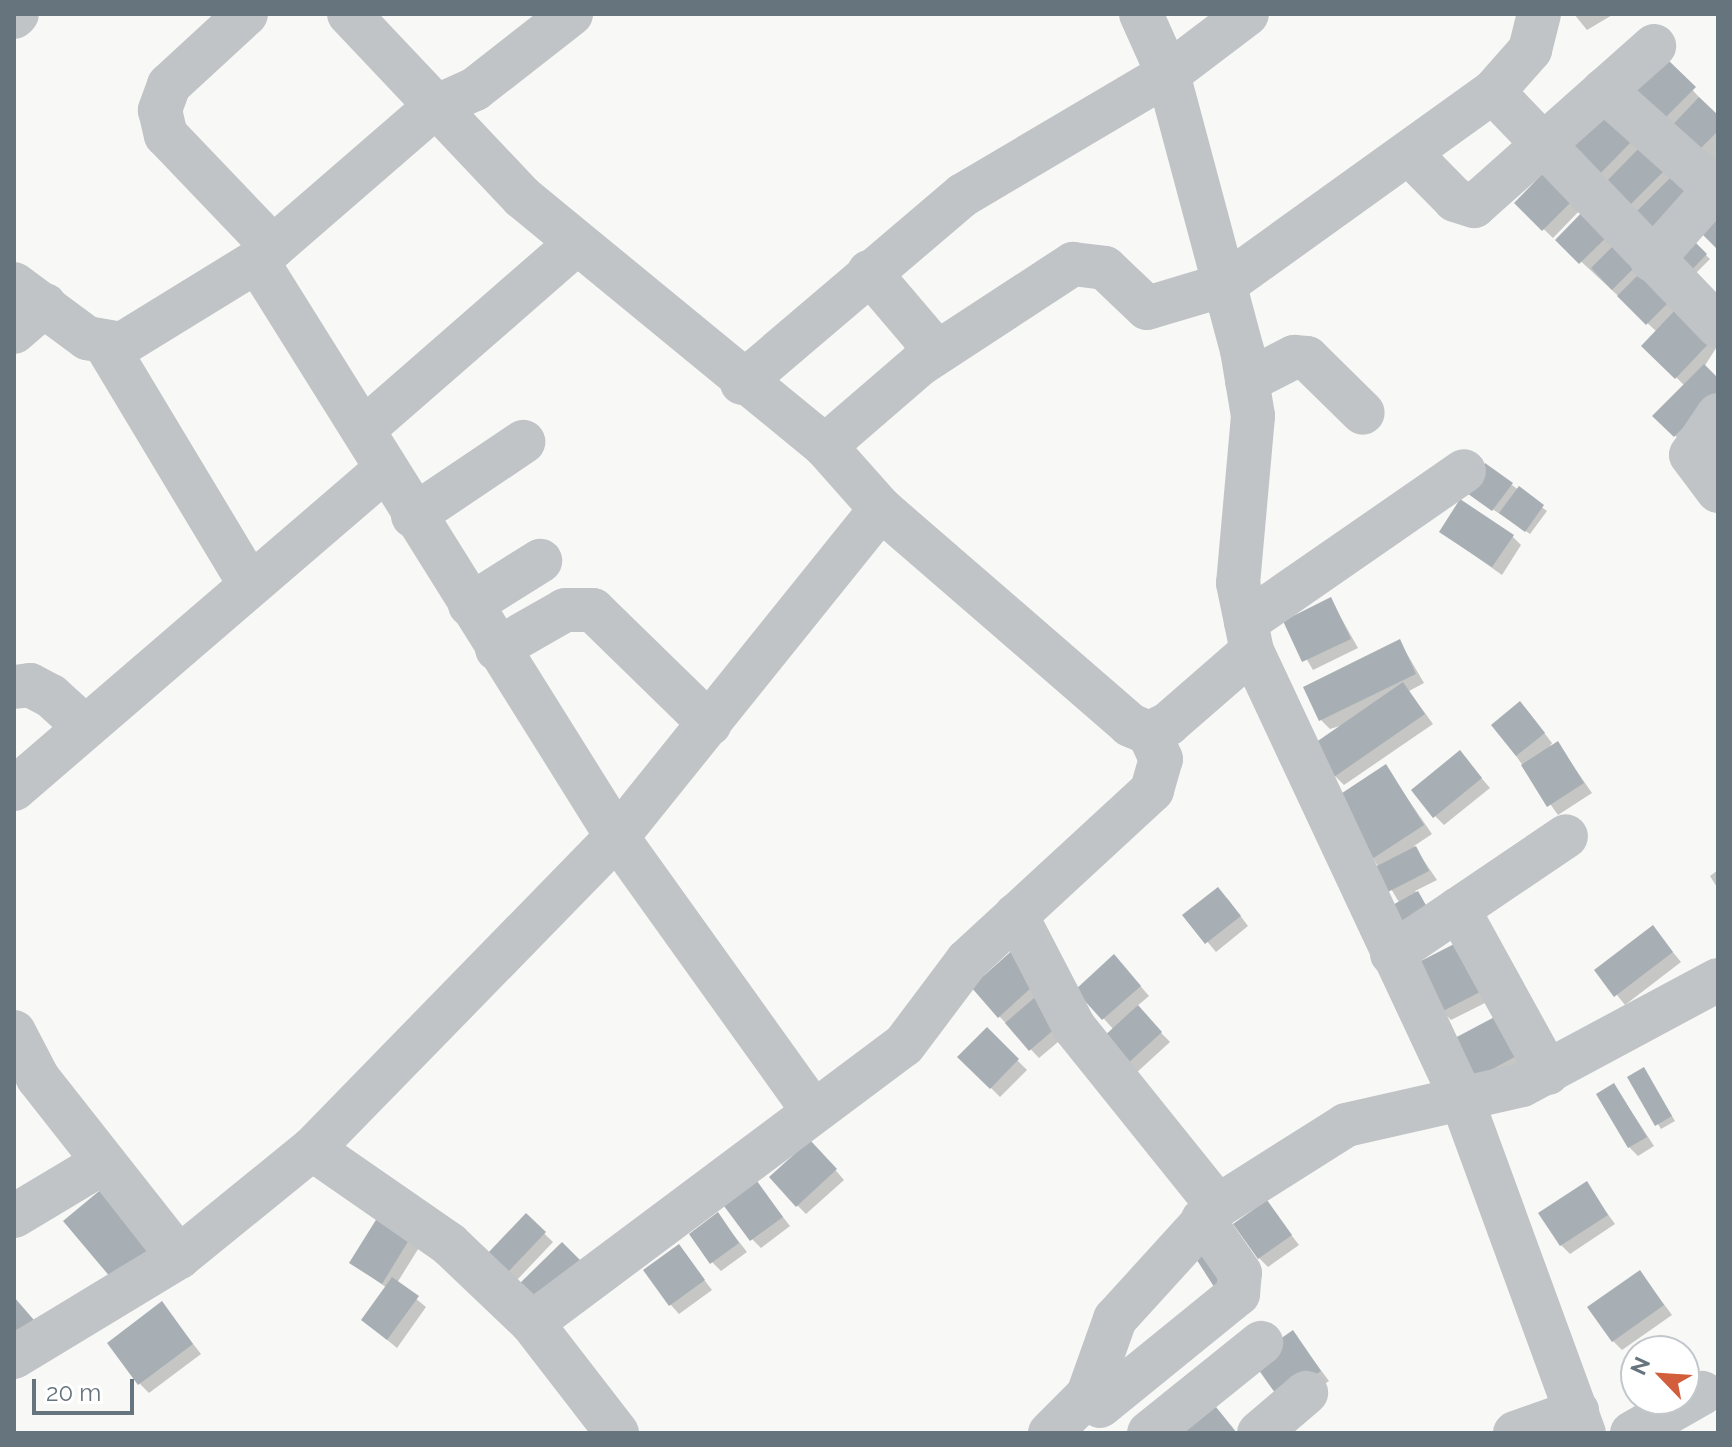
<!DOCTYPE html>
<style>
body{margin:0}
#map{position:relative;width:1732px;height:1447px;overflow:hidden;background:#f8f8f6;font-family:Raleway,sans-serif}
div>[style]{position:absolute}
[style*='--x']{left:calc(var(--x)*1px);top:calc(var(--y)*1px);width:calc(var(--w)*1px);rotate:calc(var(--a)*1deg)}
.shadow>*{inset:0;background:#0003}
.building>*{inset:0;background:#a8afb4}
.minor>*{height:44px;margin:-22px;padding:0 22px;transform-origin:22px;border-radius:22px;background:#c0c4c7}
span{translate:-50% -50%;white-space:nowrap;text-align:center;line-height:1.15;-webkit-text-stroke:8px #fff;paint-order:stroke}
.frame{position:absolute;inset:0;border:16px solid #66747e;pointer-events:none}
.north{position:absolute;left:1620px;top:1335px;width:80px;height:80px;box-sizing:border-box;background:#fff;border:2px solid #c2c7cb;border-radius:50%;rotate:295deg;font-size:22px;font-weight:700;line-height:32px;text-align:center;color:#66747e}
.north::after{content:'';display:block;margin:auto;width:28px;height:36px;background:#d35e3b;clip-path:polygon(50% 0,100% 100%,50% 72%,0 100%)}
.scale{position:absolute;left:32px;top:1379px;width:102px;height:36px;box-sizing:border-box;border:4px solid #66747e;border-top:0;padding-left:10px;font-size:24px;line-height:28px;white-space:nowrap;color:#66747e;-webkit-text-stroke:6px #fff;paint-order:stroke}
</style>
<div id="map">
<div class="shadow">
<div style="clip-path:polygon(1574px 14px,1614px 14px,1587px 30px)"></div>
<div style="clip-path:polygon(1667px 62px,1718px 118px,1718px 179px,1631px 99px)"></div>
<div style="clip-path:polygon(1604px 114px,1674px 176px,1664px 245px,1564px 155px)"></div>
<div style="clip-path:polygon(1548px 171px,1584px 206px,1553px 238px,1516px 203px)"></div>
<div style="clip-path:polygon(1591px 206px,1718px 345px,1704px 367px,1718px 380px,1718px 410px,1684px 444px,1655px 416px,1685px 386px,1644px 346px,1657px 332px,1558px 240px)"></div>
<div style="clip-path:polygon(1687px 237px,1710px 259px,1686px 283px)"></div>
<div style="clip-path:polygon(1512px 485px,1547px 511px,1530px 534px,1471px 495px)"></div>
<div style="clip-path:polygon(1441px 532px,1512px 536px,1521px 545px,1502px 575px)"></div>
<div style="clip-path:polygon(1331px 600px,1358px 648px,1313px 670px,1285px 622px)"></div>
<div style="clip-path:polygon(1400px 642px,1424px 683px,1409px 691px,1433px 724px,1344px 785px,1335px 776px,1346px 724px,1330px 729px,1321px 720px)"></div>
<div style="clip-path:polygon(1529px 713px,1552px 743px,1547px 751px,1558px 744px,1592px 793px,1558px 815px,1494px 725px)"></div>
<div style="clip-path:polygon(1460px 753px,1490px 788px,1444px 825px,1435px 816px)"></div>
<div style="clip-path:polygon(1385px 766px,1432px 834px,1414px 846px,1437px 880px,1415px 891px,1422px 898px,1403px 926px,1400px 904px,1373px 858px)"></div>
<div style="clip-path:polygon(1718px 870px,1718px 889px,1710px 876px)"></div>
<div style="clip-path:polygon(1227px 898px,1248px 926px,1216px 952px,1185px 915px)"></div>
<div style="clip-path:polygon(1653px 928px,1681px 962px,1625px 1005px,1597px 970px)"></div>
<div style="clip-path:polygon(1456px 945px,1489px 1001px,1451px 1020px,1442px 1011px)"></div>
<div style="clip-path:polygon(1016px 950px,1071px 1031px,1039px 1058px,999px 1016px)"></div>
<div style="clip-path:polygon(1123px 966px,1149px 996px,1136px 1007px,1170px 1042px,1135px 1074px,1114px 1030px,1078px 990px)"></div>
<div style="clip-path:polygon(1501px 1016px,1530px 1063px,1484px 1087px)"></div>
<div style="clip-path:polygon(987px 1030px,1027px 1070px,1000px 1097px,960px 1057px)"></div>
<div style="clip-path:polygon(1644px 1070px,1675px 1121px,1661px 1129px,1629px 1078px)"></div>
<div style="clip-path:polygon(1614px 1085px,1654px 1146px,1638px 1156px,1629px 1147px)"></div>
<div style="clip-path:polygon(819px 1151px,844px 1180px,806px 1214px,797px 1205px)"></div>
<div style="clip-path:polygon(757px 1184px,790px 1226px,761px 1248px,752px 1239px)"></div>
<div style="clip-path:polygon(1586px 1184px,1615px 1224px,1570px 1254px,1561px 1245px)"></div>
<div style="clip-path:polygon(1267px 1203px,1299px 1245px,1268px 1267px,1259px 1258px)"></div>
<div style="clip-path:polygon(718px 1215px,747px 1252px,721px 1271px,712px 1262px)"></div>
<div style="clip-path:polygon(526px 1216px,553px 1242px,517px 1280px,490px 1254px)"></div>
<div style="clip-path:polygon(380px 1218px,420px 1246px,397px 1283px,426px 1307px,397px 1348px,363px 1320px,387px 1288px,352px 1263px)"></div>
<div style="clip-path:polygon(679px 1247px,712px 1290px,679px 1314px,670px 1304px)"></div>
<div style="clip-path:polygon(1640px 1272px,1672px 1315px,1622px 1350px,1613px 1341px)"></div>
<div style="clip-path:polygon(162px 1304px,201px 1354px,149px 1393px,140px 1384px)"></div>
<div style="clip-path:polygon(1293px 1333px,1329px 1381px,1290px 1408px)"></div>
</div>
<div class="building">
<div style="clip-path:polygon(1667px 59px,1696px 87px,1656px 127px,1628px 99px)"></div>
<div style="clip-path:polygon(1699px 97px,1718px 115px,1718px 131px,1691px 158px,1665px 133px)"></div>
<div style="clip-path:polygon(1604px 111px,1633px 140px,1590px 184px,1561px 155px)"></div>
<div style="clip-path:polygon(1644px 143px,1668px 167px,1626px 209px,1602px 186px)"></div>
<div style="clip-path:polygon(1548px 168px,1577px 196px,1542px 231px,1514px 203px)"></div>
<div style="clip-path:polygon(1679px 169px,1701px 191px,1654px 238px,1632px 216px)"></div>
<div style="clip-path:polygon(1591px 203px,1616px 228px,1579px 264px,1555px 240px)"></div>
<div style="clip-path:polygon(1718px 211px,1718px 246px,1716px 248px,1698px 230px)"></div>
<div style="clip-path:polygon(1687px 234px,1707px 254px,1681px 281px,1661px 261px)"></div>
<div style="clip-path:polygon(1619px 240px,1640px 262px,1612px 290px,1591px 268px)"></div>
<div style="clip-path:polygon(1642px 271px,1671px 300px,1646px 325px,1617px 296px)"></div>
<div style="clip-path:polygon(1680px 305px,1714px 338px,1675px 379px,1641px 346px)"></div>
<div style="clip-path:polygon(1704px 364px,1718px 378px,1718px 392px,1674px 437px,1652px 416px)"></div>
<div style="clip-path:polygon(1485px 463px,1513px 483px,1492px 511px,1464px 491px)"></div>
<div style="clip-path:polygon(1519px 486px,1544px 505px,1525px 532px,1499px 513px)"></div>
<div style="clip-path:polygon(1460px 499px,1514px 535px,1492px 567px,1439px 532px)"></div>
<div style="clip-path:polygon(1331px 597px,1351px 639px,1302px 662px,1283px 621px)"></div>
<div style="clip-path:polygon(1400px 639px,1416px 674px,1319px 721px,1303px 687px)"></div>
<div style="clip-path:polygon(1403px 682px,1425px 714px,1334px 777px,1312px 745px)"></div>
<div style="clip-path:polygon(1520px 701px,1545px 733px,1516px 756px,1491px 725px)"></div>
<div style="clip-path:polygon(1558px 741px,1584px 783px,1547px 807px,1521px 765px)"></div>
<div style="clip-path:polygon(1460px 750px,1482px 778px,1433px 818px,1411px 790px)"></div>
<div style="clip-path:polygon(1386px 764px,1424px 825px,1372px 859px,1333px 799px)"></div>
<div style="clip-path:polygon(1416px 846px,1429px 871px,1386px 893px,1373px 868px)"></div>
<div style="clip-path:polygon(1218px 887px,1241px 916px,1205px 944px,1182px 915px)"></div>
<div style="clip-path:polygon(1418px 891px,1427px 907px,1397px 923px,1389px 907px)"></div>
<div style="clip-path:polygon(1653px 925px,1673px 952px,1614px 997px,1594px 970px)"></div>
<div style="clip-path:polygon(1456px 943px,1482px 991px,1441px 1012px,1415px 964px)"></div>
<div style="clip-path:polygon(1016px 947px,1043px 977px,998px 1018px,971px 987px)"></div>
<div style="clip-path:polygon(1114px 954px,1141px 986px,1102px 1020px,1075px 990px)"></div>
<div style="clip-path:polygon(1040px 993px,1064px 1021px,1029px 1051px,1005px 1023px)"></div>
<div style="clip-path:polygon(1138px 1005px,1162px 1032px,1125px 1066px,1101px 1039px)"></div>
<div style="clip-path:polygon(1502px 1013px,1522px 1053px,1474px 1079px,1453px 1039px)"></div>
<div style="clip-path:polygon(987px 1027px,1019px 1059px,990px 1089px,957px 1057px)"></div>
<div style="clip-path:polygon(1644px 1067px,1672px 1116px,1655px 1126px,1627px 1077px)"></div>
<div style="clip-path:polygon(1614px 1083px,1647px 1137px,1628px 1148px,1596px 1094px)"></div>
<div style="clip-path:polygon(810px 1140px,837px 1169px,796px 1207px,769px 1177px)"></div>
<div style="clip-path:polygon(757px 1181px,783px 1217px,750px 1241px,724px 1206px)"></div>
<div style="clip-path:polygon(1587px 1181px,1608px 1215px,1560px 1246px,1538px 1213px)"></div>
<div style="clip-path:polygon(104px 1187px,163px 1256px,122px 1291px,63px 1221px)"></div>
<div style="clip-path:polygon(1267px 1200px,1292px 1235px,1258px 1259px,1233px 1224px)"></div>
<div style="clip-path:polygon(718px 1212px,739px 1243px,710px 1264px,689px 1234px)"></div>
<div style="clip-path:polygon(526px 1213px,546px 1232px,507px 1273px,487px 1254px)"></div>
<div style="clip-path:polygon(379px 1215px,412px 1235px,382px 1284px,349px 1263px)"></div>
<div style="clip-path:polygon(562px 1242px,585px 1265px,541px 1309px,517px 1286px)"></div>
<div style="clip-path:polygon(1210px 1243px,1235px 1282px,1218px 1293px,1193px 1254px)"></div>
<div style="clip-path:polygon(679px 1244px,705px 1280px,669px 1306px,643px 1270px)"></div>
<div style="clip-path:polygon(1640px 1270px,1664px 1305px,1612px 1342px,1587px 1307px)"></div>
<div style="clip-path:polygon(392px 1277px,419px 1296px,387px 1340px,361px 1320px)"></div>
<div style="clip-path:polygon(14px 1297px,40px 1327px,14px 1349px)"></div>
<div style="clip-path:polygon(162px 1301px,193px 1344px,138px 1385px,107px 1343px)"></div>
<div style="clip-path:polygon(1293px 1330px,1321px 1371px,1280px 1400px,1251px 1359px)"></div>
<div style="clip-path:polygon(1212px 1402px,1237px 1433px,1174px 1433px)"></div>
</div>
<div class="minor">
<div style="--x:246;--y:14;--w:105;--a:137.3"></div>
<div style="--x:169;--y:85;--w:27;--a:110"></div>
<div style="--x:160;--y:110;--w:26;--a:77"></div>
<div style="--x:166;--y:135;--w:155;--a:46.3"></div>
<div style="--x:349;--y:14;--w:252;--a:46.6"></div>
<div style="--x:522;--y:197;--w:392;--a:39.4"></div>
<div style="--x:825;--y:446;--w:84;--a:48.4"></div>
<div style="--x:881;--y:509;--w:330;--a:40.9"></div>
<div style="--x:1130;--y:725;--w:21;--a:23"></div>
<div style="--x:1149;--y:733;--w:21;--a:-25"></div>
<div style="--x:1168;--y:724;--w:111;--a:-41"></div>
<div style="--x:1141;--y:14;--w:66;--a:65.8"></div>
<div style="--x:1168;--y:74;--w:286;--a:75"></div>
<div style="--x:1242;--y:350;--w:67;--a:80.5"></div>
<div style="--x:1253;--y:416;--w:168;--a:95.1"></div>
<div style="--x:1238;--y:583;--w:69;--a:78.4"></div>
<div style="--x:1252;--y:651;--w:496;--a:64.9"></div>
<div style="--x:1462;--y:1100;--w:355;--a:69.9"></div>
<div style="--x:14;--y:17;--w:4;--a:-45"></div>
<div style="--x:1604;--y:90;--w:153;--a:41.8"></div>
<div style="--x:1493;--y:92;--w:325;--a:46.1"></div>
<div style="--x:1410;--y:154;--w:64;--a:45.6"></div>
<div style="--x:1455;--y:200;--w:20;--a:18"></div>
<div style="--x:1474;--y:206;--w:241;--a:-41.6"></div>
<div style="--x:1652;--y:260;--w:95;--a:-48.4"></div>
<div style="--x:257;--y:261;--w:679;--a:57.99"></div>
<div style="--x:617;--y:837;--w:337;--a:54.4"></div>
<div style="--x:869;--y:272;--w:105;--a:49.6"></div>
<div style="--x:14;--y:284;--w:91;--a:36.5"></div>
<div style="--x:87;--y:338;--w:36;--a:10"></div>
<div style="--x:122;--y:344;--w:158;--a:-31.6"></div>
<div style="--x:257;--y:261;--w:235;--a:-40.9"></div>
<div style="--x:435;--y:107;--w:44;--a:-24.2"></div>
<div style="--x:475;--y:89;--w:122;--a:-38"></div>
<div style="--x:14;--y:332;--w:41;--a:-41.1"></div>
<div style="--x:106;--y:345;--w:278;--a:59"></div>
<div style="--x:1247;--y:381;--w:53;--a:-27.1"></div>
<div style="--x:1294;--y:357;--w:13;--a:4"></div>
<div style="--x:1307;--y:358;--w:78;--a:44.5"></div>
<div style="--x:742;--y:383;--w:290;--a:-40.4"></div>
<div style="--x:963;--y:195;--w:238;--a:-30.6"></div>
<div style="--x:1168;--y:74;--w:99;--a:-37.2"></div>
<div style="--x:1718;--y:415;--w:48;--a:124"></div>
<div style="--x:1691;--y:455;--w:45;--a:53.1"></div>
<div style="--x:365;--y:428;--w:281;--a:-41.1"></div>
<div style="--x:825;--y:446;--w:125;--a:-40.8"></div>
<div style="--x:920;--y:364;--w:183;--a:-33.2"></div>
<div style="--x:1073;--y:264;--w:32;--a:7"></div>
<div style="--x:1105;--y:268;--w:58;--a:43.6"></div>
<div style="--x:1147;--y:308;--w:80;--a:-16.6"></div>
<div style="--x:1224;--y:285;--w:331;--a:-35.7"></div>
<div style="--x:1493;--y:92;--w:56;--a:-48.6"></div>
<div style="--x:1530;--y:50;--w:37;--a:-76"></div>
<div style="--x:413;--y:516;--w:133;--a:-33.9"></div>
<div style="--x:470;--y:605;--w:83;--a:-32.2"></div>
<div style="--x:1246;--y:622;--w:265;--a:-34.7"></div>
<div style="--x:497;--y:649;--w:78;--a:-29.8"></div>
<div style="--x:565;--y:610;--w:28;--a:0"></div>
<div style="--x:593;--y:610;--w:163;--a:44.3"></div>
<div style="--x:14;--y:687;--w:16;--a:-7"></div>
<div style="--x:30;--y:685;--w:24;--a:28"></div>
<div style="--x:51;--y:696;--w:46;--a:42.4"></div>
<div style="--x:14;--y:789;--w:488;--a:-40.7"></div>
<div style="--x:1458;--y:909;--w:187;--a:61.2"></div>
<div style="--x:1016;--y:915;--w:126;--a:62.6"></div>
<div style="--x:1074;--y:1027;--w:230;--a:51.2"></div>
<div style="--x:1392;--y:954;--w:210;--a:-34.1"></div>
<div style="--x:14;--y:1032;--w:52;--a:62.4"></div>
<div style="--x:38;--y:1078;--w:228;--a:51.8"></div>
<div style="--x:312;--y:1149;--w:167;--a:34.7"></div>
<div style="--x:449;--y:1244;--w:115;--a:43.6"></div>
<div style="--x:532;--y:1323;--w:139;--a:52.3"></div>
<div style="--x:14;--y:1216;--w:101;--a:-30.9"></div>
<div style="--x:532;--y:1323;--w:464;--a:-36.8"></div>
<div style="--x:904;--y:1045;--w:105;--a:-53.1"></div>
<div style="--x:967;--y:961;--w:252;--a:-42.7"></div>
<div style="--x:1152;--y:790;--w:32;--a:-74"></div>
<div style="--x:1161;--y:759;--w:29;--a:-115"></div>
<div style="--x:14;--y:1357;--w:193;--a:-31.2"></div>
<div style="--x:179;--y:1257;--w:171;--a:-39.1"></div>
<div style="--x:312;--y:1149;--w:436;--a:-45.7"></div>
<div style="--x:617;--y:837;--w:421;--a:-51.2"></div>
<div style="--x:1100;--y:1406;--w:178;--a:-39.1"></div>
<div style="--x:1238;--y:1294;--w:21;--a:-85"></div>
<div style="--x:1240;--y:1273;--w:65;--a:-124.9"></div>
<div style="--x:1050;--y:1433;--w:54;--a:-45"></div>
<div style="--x:1088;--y:1395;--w:81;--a:-70.4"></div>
<div style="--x:1115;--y:1319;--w:153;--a:-47.7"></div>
<div style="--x:1218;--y:1206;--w:151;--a:-32.3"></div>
<div style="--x:1346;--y:1125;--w:180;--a:-12.8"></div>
<div style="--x:1522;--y:1085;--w:222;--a:-28.2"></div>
<div style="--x:1149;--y:1433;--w:144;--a:-38.8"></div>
<div style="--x:1259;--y:1433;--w:62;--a:-40.4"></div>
<div style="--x:1515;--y:1433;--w:66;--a:-19.5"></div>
<div style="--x:1632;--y:1433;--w:81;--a:-29.7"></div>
</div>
<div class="frame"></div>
<div class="north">N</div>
<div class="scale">20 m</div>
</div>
